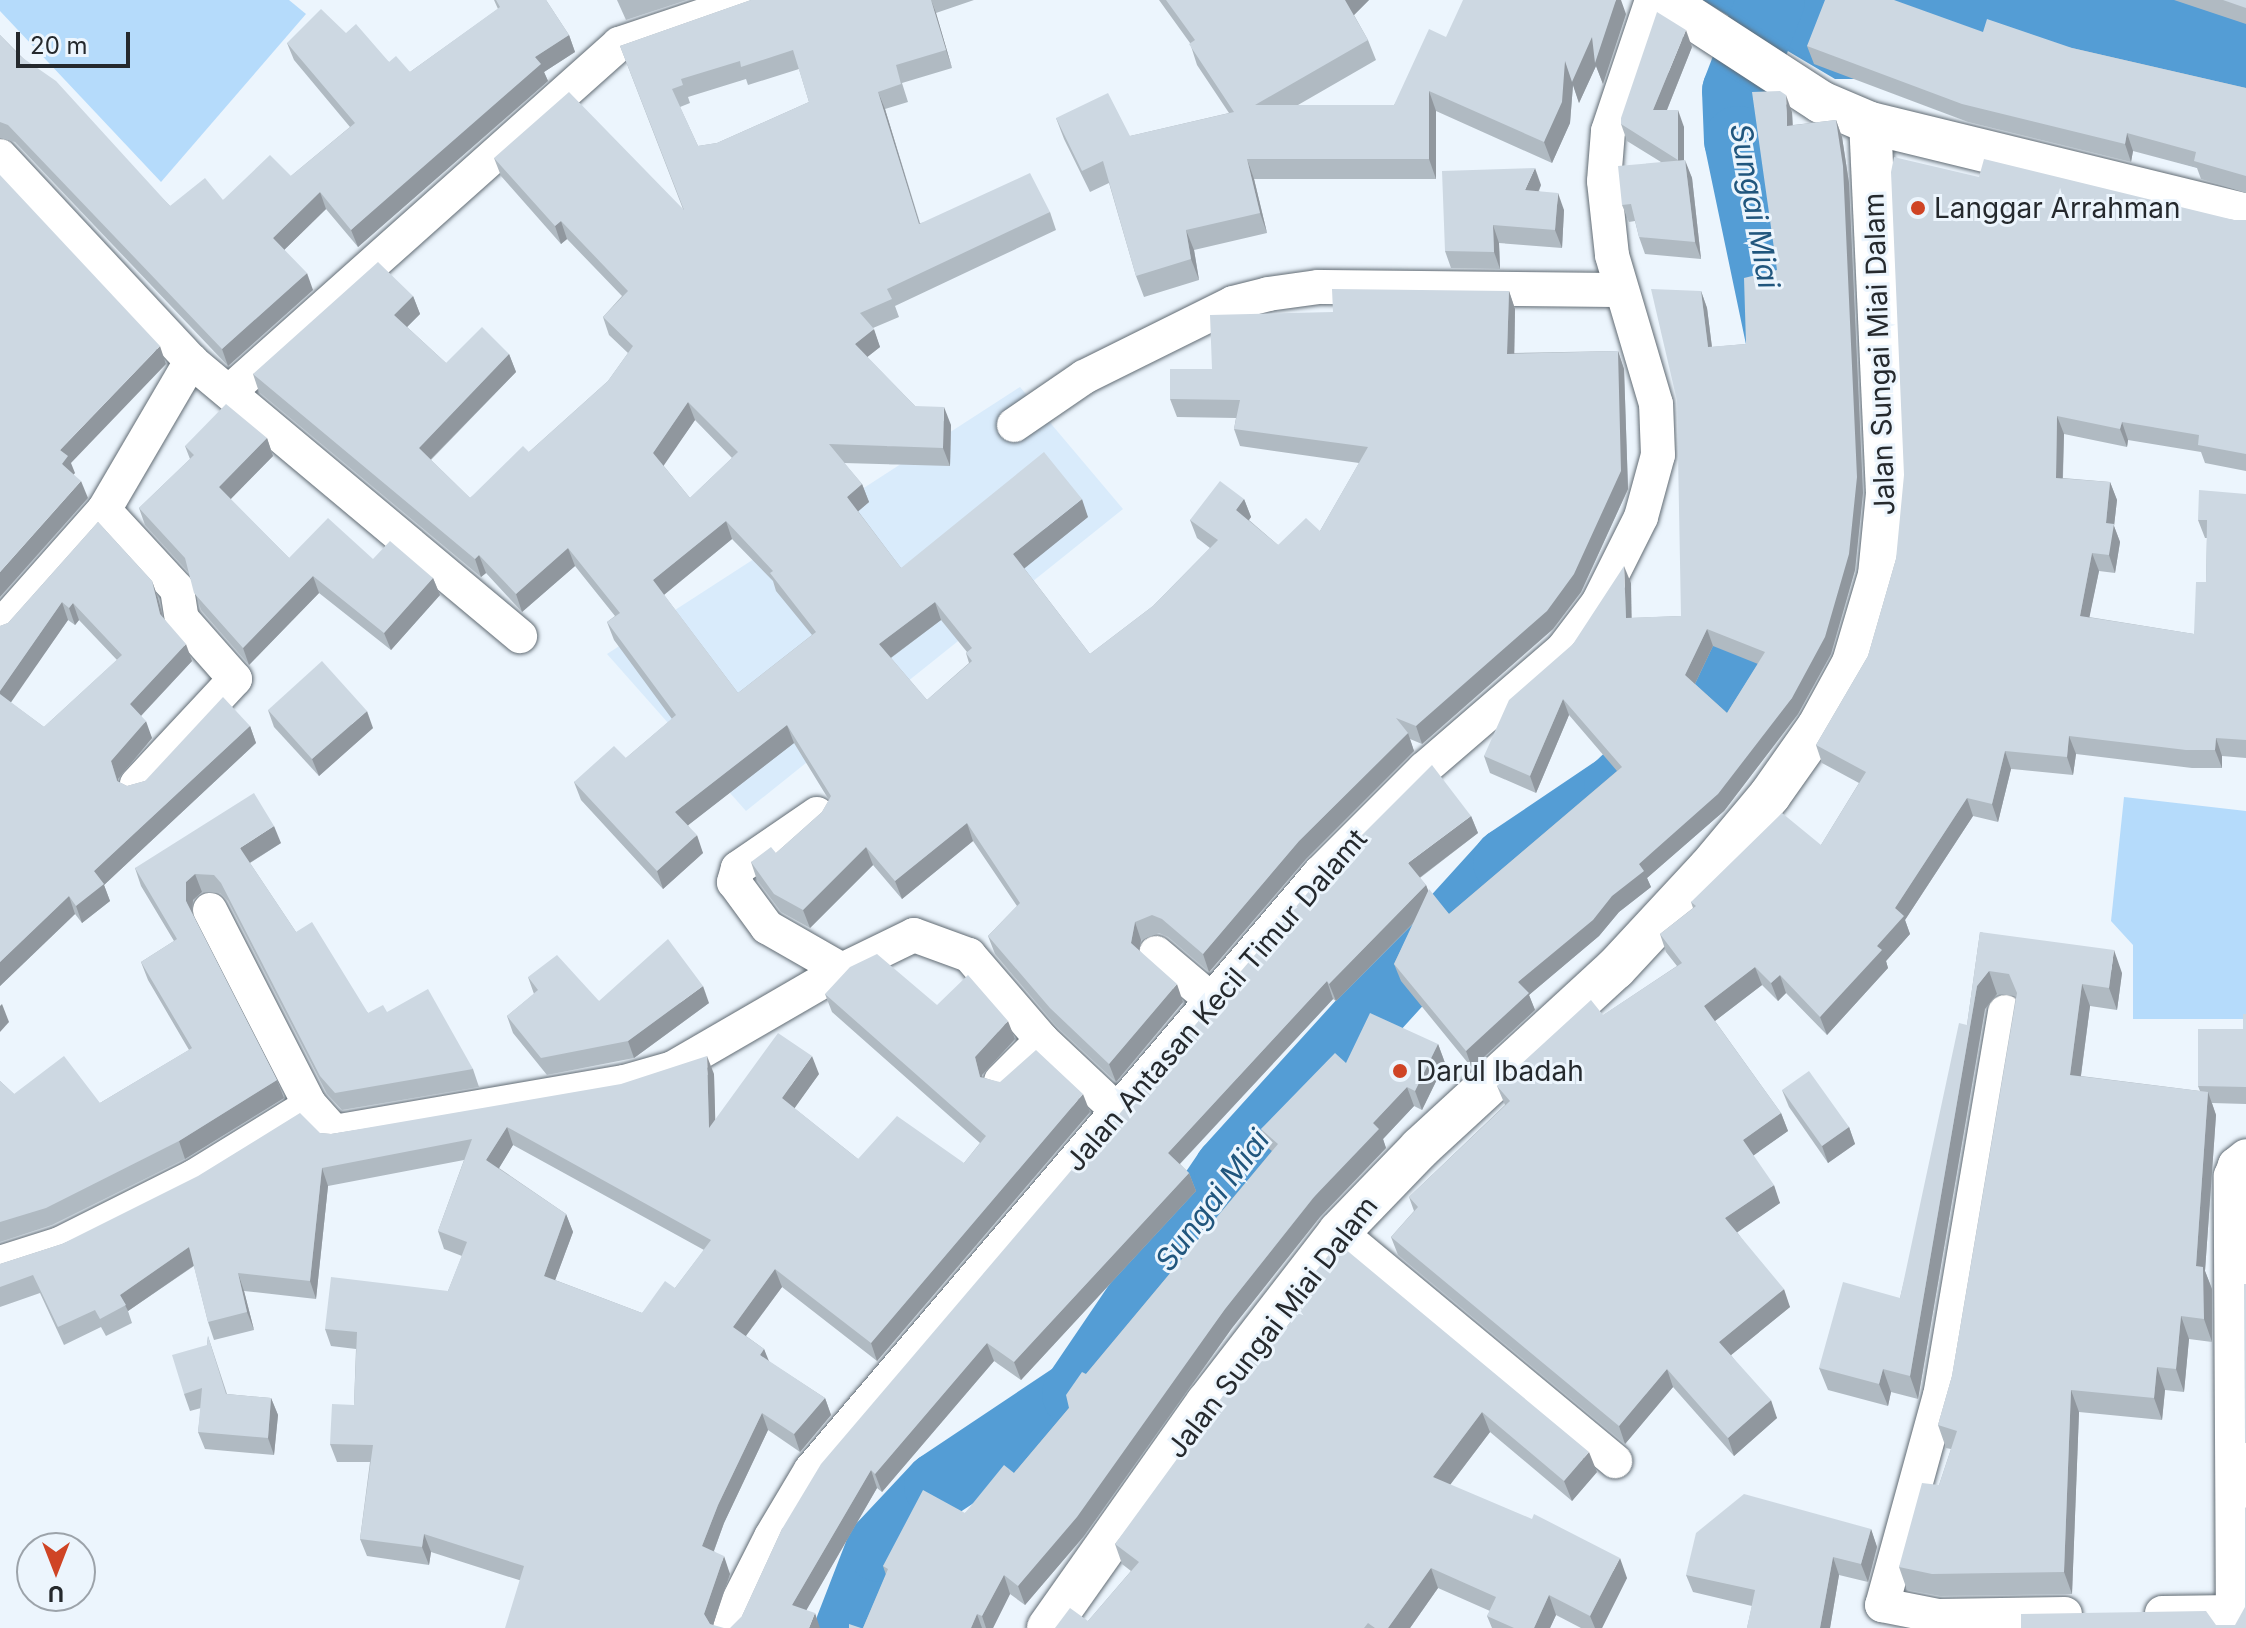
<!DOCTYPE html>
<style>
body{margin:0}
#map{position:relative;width:2246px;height:1628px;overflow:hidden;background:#ecf5fd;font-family:Inter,sans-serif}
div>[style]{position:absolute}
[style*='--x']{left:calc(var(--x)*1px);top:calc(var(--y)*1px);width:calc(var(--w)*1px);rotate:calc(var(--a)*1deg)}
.built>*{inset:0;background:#d9ebfb}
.green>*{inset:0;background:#b5dbfb}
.water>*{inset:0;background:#549dd5}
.river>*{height:68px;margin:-34px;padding:0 34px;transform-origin:34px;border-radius:34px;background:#549dd5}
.roads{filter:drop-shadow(0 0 2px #616b73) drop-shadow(0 0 2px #616b73)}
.minor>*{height:34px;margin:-17px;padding:0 17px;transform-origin:17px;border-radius:17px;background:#fff}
.tertiary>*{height:42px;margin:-21px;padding:0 21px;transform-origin:21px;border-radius:21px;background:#fff}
.wall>*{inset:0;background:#b0bac2}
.shaded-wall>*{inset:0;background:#90979e}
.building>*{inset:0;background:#cdd8e2}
.dots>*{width:22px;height:22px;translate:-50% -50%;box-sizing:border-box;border:4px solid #ecf5fd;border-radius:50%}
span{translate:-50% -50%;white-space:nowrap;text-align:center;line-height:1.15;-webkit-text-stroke:6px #ecf5fd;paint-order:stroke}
.poi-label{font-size:28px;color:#25292d}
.left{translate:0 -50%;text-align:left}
.street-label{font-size:28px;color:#25292d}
.water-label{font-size:30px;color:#21567d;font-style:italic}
.north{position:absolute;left:16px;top:1532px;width:80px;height:80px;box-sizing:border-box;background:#ecf5fd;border:2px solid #9ca3aa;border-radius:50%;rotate:180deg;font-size:22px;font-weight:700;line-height:32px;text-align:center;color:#25292d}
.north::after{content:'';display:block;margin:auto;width:28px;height:36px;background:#cf4425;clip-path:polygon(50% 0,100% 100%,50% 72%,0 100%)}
.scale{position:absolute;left:16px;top:32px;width:114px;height:36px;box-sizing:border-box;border:4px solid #25292d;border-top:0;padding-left:10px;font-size:24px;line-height:28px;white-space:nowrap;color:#25292d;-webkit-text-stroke:6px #ecf5fd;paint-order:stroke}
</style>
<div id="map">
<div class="built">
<div style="clip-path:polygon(1020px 387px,1123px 509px,746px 811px,607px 654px)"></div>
</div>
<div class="green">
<div style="clip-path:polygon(0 0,289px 0,306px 14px,161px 182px,0 11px)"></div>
<div style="clip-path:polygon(2124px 797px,2246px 811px,2246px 1019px,2133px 1019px,2133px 945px,2111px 921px)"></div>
</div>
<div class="water">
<div style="clip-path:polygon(1702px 0,2246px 0,2246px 181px,1876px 79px,1835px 79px)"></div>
</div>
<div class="river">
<div style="--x:1771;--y:0;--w:97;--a:111"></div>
<div style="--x:1736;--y:91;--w:49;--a:87.7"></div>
<div style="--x:1738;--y:140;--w:229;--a:78.2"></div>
<div style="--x:849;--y:1628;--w:86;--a:-68.8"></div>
<div style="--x:880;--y:1548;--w:85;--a:-46.9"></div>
<div style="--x:938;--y:1486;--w:166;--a:-33.7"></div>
<div style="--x:1076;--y:1394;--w:271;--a:-55.8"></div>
<div style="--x:1228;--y:1170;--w:416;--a:-47.8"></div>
<div style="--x:1507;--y:862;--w:134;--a:-34"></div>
<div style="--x:1618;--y:787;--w:127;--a:-43.4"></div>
<div style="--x:1710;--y:700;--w:101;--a:-61.7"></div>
<div style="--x:1758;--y:611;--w:42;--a:-70.7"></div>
</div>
<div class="roads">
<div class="minor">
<div style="--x:0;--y:156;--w:280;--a:47"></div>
<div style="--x:191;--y:361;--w:429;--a:39.9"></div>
<div style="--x:229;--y:392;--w:523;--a:-41.74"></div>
<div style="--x:619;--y:44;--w:138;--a:-18.6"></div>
<div style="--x:1014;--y:425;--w:85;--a:-34.4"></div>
<div style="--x:1084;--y:377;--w:166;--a:-26.4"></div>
<div style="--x:1233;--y:303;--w:36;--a:-14"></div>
<div style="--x:1268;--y:294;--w:50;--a:-8"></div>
<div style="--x:1318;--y:287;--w:303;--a:0.6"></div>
<div style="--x:104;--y:510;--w:108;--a:47.3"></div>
<div style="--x:177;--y:589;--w:30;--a:81"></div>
<div style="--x:182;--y:619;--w:80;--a:48.5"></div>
<div style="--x:235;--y:679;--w:144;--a:133"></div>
<div style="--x:0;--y:627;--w:157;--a:-48.4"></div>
<div style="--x:104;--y:510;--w:173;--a:-59.7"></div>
<div style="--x:817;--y:814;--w:96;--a:145.6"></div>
<div style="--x:738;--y:868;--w:15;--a:106"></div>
<div style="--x:734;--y:882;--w:56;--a:53.7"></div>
<div style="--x:767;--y:927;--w:86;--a:29.8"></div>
<div style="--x:210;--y:910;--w:219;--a:62.9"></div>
<div style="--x:310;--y:1105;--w:36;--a:48"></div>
<div style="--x:334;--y:1132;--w:294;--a:-9.8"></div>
<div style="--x:624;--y:1082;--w:51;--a:-15.9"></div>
<div style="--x:673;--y:1068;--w:195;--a:-30.1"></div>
<div style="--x:842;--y:970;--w:80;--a:-25.9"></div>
<div style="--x:914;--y:935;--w:59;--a:20"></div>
<div style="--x:969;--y:955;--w:112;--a:49.3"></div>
<div style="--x:1042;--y:1040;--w:104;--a:43.1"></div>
<div style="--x:1156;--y:953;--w:76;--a:40.2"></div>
<div style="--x:2005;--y:1012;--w:388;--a:99.6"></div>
<div style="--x:1940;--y:1395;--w:218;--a:105.4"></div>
<div style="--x:1882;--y:1605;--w:57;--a:11.1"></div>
<div style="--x:1938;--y:1616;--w:127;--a:-0.9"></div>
<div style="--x:1001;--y:1081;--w:58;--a:-45"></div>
<div style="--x:1339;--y:1232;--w:359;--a:39.7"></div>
<div style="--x:0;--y:1263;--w:63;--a:-17.6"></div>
<div style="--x:60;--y:1244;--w:151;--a:-26.7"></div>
<div style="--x:195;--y:1176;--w:135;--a:-31.7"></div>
<div style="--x:2162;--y:1613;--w:72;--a:-0.8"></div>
<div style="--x:730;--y:1628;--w:25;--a:-74"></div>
<div style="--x:737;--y:1604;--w:75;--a:-63.1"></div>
<div style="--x:771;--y:1537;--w:78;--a:-59.2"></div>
<div style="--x:811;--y:1470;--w:785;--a:-49.55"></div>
<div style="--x:1320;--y:873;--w:147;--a:-45"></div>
<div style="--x:1424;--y:769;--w:184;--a:-40.8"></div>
<div style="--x:1563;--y:649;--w:58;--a:-52.7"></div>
<div style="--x:1598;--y:603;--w:96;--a:-63.4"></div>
<div style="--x:1641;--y:517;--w:64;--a:-74.7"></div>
<div style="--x:1658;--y:455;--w:51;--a:-92.2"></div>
<div style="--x:1656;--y:404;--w:155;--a:-106.5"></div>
<div style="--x:1612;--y:255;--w:74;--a:-96.2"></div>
<div style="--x:1604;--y:181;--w:50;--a:-85.4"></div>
<div style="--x:1608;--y:131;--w:138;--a:-71.4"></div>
<div style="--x:2233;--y:1628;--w:452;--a:-90.3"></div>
<div style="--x:2231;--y:1176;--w:12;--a:-70"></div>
<div style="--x:2235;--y:1165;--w:14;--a:-39"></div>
</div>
<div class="tertiary">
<div style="--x:1664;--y:0;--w:187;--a:33"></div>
<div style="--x:1821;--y:102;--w:53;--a:23.2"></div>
<div style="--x:1870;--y:123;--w:387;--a:13.7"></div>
<div style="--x:1048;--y:1628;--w:276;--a:-54.8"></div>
<div style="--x:1207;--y:1403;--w:216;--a:-52.3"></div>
<div style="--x:1339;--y:1232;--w:117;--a:-46"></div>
<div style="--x:1420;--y:1148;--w:265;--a:-42.6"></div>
<div style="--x:1615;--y:969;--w:138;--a:-47.1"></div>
<div style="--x:1709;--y:868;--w:95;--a:-50.1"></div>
<div style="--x:1770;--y:795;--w:83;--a:-54.8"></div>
<div style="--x:1818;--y:727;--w:73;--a:-61.3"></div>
<div style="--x:1853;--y:663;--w:92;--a:-73.5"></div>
<div style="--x:1879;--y:575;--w:81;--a:-84.4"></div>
<div style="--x:1887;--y:494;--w:371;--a:-92.6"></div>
</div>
</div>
<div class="wall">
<div style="clip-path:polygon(494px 0,546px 0,569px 35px,575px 52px,544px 72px,548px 81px,358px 247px,326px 209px,284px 250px,313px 290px,228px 366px,15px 142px,0 138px,0 35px,170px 206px,223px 200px,291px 176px,350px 127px,294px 60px,287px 43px,346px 33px,389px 62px,410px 72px,498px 9px)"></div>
<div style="clip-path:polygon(617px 0,687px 0,626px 20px)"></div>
<div style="clip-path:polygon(evenodd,751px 0,974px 0,936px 13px,952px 68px,902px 83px,908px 102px,885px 109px,920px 223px,1050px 212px,1056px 230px,895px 306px,899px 317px,873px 328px,880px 347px,867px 357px,915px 406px,951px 425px,950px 466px,844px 463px,862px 484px,869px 502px,858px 511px,901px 568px,1088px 517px,1024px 568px,1090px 654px,1153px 606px,1210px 548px,1197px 538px,1190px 520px,1244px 499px,1251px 517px,1249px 520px,1278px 545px,1320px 531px,1359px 463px,1240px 446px,1234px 429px,1236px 418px,1177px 417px,1170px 399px,1212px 369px,1333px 312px,1509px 291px,1515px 309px,1514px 353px,1618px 351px,1624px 369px,1628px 489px,1581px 592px,1553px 629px,1422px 744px,1410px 739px,1414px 751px,1306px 859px,1209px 972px,1168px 937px,1159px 933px,1141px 940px,1139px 950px,1183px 1002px,1116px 1082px,1056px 1026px,995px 954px,988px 936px,1017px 906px,973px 841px,902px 899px,873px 865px,810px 928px,781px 912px,757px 880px,751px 862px,776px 853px,822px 812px,829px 800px,794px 743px,688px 825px,703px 853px,663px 889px,581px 800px,574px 782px,626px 758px,672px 719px,614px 640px,607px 622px,615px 616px,575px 566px,522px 612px,486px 573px,481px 577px,259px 392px,253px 374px,413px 296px,420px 314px,407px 327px,446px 363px,509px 354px,516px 372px,431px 460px,470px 498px,529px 452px,608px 381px,628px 353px,609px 335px,603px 317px,622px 296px,567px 239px,561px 244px,501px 176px,494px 158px,683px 209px,620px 46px,751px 0,799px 69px,809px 102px,717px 143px,698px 146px,680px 107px,690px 103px,688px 97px,746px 79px,748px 85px,799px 69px,751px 0,695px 420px,732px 458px,690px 498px,663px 465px,695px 420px,751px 0,732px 539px,773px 581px,776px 591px,812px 635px,738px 693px,664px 595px,732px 539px,751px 0,941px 620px,967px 652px,966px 653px,969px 663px,927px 700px,891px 658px,941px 620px)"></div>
<div style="clip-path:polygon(1159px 0,1369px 0,1354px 15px,1368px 40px,1376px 60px,1298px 105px,1394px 105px,1446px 37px,1626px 14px,1603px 84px,1596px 66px,1579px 103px,1573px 85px,1570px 123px,1552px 163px,1436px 111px,1436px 179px,1254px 179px,1267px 233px,1194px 250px,1199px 280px,1144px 297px,1136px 276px,1109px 183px,1090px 192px,1064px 139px,1056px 118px,1130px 136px,1229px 113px,1197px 65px,1190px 43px)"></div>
<div style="clip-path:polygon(2174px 0,2246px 0,2246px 24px)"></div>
<div style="clip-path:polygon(1983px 32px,2072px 48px,2246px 88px,2246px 193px,2201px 179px,2197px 168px,2133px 151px,2131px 162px,1968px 122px,1814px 64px,1807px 46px)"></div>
<div style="clip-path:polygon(1692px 47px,1667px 110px,1684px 127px,1684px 160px,1692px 178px,1701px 259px,1645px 254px,1639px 237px,1635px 221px,1629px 222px,1622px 205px,1661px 162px,1627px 141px,1621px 124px)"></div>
<div style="clip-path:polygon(evenodd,1792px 112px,1793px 125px,1836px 120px,1842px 137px,1849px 183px,1863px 493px,1855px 570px,1831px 654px,1798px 714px,1724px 811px,1647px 878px,1651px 887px,1619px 912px,1599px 936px,1529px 995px,1535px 1010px,1472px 1068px,1401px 981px,1394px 964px,1414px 923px,1336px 1001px,1333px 999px,1180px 1164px,1189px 1173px,1196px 1191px,1021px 1380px,994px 1361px,882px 1492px,877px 1488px,806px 1610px,742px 1616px,782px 1529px,1471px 816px,1478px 833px,1420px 878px,1426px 885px,1428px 891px,1449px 914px,1617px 771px,1569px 715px,1536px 793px,1490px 773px,1484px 756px,1573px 644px,1631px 583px,1631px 618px,1681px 616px,1701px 291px,1707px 308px,1712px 347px,1746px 344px,1777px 270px,1792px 112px,1713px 646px,1758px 664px,1727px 713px,1695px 684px,1713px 646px)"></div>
<div style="clip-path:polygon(1979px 177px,2234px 220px,2246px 220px,2246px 471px,2205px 463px,2201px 452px,2128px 440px,2127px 447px,2064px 434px,2063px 478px,2110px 482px,2117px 500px,2114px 526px,2120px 542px,2115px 573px,2099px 571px,2089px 617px,2194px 634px,2206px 582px,2207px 538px,2205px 538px,2198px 520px,2246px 494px,2246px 758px,2222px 756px,2222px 768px,2192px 768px,2076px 754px,2073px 775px,2011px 769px,1998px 822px,1973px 816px,1905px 920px,1910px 934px,1886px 961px,1888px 968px,1827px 1035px,1786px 993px,1778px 1001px,1762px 985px,1715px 1021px,1781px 1113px,1788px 1131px,1753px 1155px,1780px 1203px,1737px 1232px,1790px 1307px,1731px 1355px,1777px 1418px,1734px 1456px,1673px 1387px,1625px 1444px,1398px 1255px,1391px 1237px,1414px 1211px,1409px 1197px,1505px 1105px,1497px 1086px,1677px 966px,1666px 952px,1660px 934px,1693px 908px,1691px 902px,1821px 845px,1859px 783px,1822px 763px,1816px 745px,1868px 656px,1896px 559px)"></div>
<div style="clip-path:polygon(1541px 185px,1539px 191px,1564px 210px,1562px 248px,1499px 243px,1500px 269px,1451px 268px,1445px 251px)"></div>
<div style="clip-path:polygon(267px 438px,273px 456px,230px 499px,289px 558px,373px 559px,433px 578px,440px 595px,391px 650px,319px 593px,249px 665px,201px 610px,189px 573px,145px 525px,139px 508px,190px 459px,185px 446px)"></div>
<div style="clip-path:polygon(evenodd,98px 522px,152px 581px,158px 598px,163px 617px,192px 661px,141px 716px,152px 738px,118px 779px,119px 782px,127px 786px,145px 781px,250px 726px,256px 743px,104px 885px,110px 901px,82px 923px,75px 914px,0 986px,0 626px,8px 623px,98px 522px,68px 620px,75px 625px,79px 620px,117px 660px,44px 727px,10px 702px,68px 620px)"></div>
<div style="clip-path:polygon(268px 710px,373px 728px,319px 776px,274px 727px)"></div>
<div style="clip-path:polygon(281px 843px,250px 863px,296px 932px,368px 1013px,387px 1012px,473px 1069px,479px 1087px,342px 1110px,327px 1094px,228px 901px,220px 893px,202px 892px,193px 900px,192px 914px,277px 1080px,284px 1098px,185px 1159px,52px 1225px,0 1242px,0 1081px,14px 1094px,100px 1103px,189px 1050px,148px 980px,141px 962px,174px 941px,141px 886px,135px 868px)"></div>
<div style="clip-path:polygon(1980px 932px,2122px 973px,2117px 1010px,2090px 1006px,2081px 1076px,2200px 1091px,2198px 1086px,2243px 1029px,2246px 1014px,2246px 1104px,2212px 1103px,2216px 1115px,2205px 1271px,2212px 1289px,2212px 1342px,2189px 1339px,2184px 1392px,2165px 1390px,2162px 1420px,2079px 1412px,2072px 1594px,1940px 1596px,1907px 1590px,1899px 1567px,1939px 1485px,1951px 1449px,1946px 1448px,1938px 1425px,1952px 1376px,2016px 996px,1997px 994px,1985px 1009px,1918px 1399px,1891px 1392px,1888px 1406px,1828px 1390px,1819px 1368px,1900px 1298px,1967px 1025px)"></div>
<div style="clip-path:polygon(528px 977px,599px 1001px,709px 1003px,634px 1058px,547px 1075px,513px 1033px,507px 1016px,534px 994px)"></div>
<div style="clip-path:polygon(evenodd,825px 994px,937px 1005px,1015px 1039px,982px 1075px,982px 1077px,1090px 1112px,877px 1361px,782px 1287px,746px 1336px,764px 1349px,768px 1361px,825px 1398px,831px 1415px,800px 1452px,768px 1430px,724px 1523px,714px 1551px,730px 1574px,713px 1625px,519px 1580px,431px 1552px,429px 1565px,367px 1556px,360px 1539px,370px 1462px,337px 1462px,330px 1444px,354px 1405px,356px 1349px,331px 1346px,325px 1329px,448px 1291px,462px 1256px,444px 1249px,438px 1231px,464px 1160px,328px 1186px,316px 1299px,244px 1291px,254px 1330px,214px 1340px,208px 1322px,194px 1266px,128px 1311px,132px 1323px,106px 1336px,101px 1327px,64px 1345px,40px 1293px,0 1307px,0 1264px,62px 1244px,320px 1133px,331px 1134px,714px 1074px,715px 1120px,819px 1074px,794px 1108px,858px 1159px,964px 1163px,980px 1143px,832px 1012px,825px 994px,513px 1145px,704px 1250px,675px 1288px,642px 1313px,555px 1280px,573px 1232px,566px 1214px,499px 1168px,513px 1145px)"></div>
<div style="clip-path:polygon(1438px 1044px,1445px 1063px,1422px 1110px,1414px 1106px,1383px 1139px,1386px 1148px,1320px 1217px,1232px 1328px,1084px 1536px,1025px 1605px,1010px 1594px,993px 1628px,863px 1628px,886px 1575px,883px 1566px,965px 1513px,1014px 1473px,1069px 1408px,1086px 1374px,1272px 1151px,1268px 1148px,1261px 1129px,1346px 1063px)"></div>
<div style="clip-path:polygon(1782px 1090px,1849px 1127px,1855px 1144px,1828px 1163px,1789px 1107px)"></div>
<div style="clip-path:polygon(1309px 1280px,1597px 1472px,1572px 1501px,1490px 1432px,1450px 1485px,1627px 1578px,1602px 1628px,1581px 1628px,1556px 1615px,1550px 1628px,1492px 1628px,1487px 1616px,1490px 1611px,1438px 1588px,1410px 1628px,1055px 1628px,1088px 1621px,1131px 1571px,1122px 1564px,1115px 1544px,1277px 1340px,1313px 1291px)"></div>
<div style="clip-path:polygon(208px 1336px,227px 1394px,271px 1398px,278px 1415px,274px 1455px,205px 1449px,198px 1432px,201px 1408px,190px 1411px,184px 1394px,207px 1345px)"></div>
<div style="clip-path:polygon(1871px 1529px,1877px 1547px,1868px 1582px,1839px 1575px,1830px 1628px,1747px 1628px,1752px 1606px,1693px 1592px,1686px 1575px)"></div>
</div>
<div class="shaded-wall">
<div style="clip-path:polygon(931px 0,936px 13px,952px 68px,946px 50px)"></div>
<div style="clip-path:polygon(1344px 0,1369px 0,1351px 18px)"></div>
<div style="clip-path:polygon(1616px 0,1621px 0,1626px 14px,1603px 84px,1596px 66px,1579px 103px,1573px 85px,1570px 123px,1552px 163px,1544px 142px,1565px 61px,1592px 37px)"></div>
<div style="clip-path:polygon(1686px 30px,1692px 47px,1660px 127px,1653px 110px)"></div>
<div style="clip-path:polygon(569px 35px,575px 52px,544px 72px,548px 81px,358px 247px,351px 230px,535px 57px)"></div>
<div style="clip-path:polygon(1429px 91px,1436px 111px,1436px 179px,1429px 159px)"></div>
<div style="clip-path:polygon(878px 92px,885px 109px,925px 242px,919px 224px)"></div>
<div style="clip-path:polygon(1786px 95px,1792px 112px,1793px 143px,1787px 126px)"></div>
<div style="clip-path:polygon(1678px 110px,1684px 127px,1684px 177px,1678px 160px)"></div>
<div style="clip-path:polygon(1836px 120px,1842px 137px,1849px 183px,1863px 493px,1855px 570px,1831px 654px,1798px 714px,1724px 811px,1647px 878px,1651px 887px,1619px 912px,1599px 936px,1529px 995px,1535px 1010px,1472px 1068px,1466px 1051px,1518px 982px,1639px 864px,1792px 698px)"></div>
<div style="clip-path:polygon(2127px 133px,2133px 151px,2131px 162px,2125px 144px)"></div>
<div style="clip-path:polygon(1247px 159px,1254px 179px,1267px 233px,1260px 213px)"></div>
<div style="clip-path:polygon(1685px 160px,1692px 178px,1701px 259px,1695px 242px)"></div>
<div style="clip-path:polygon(1535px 168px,1541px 185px,1531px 208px,1525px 190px)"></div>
<div style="clip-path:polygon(320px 192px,326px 209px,279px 255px,273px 238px)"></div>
<div style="clip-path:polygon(1558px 193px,1564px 210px,1562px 248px,1555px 230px)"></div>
<div style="clip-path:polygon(561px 221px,567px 239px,561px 244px,555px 226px)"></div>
<div style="clip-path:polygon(1493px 225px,1499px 243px,1500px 269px,1494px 252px)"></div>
<div style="clip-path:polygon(1186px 230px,1194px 250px,1199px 280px,1191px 259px)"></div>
<div style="clip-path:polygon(307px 273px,313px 290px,228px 366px,222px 349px)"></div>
<div style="clip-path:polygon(1509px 291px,1515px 309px,1514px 372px,1507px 354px)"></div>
<div style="clip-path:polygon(1701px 291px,1707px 308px,1714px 364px,1708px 347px)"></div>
<div style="clip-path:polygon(413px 296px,420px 314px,401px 333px,394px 315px)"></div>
<div style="clip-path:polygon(874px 329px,880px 347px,861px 362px,855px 344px)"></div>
<div style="clip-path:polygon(160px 346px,166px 364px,71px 463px,75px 473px,68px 482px,62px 464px,60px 450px)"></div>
<div style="clip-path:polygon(1618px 351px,1624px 369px,1628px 489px,1581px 592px,1553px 629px,1422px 744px,1416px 726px)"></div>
<div style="clip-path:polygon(509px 354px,516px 372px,425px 465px,419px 448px)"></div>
<div style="clip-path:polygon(688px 402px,695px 420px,660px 471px,653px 453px)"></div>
<div style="clip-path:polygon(944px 407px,951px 425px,950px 466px,943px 448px)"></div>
<div style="clip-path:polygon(2057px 416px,2064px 434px,2062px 496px,2056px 478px)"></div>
<div style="clip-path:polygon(2122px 422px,2128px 440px,2127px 447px,2120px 429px)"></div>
<div style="clip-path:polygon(267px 438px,273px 456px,225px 505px,219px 487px)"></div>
<div style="clip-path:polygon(81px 481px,88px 498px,0 597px,0 572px)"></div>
<div style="clip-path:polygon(2110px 482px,2117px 500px,2114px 526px,2120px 542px,2115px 573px,2109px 555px,2106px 523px)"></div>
<div style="clip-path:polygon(862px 484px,869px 502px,854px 515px,847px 497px)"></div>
<div style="clip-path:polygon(1082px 499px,1088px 517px,1020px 572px,1013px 554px)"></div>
<div style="clip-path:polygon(1244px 499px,1251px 517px,1243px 528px,1236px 510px)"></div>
<div style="clip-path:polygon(726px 521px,732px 539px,660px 598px,653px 580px)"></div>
<div style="clip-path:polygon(568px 548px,575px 566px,522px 612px,516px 594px)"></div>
<div style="clip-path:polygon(2092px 553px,2099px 571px,2086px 634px,2080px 616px)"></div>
<div style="clip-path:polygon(479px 555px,486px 573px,481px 577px,475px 559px)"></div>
<div style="clip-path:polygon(1624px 566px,1631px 583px,1632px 634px,1626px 618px)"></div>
<div style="clip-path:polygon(313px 576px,319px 593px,249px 665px,243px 648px)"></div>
<div style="clip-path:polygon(433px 578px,440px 595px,391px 650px,384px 633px)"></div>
<div style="clip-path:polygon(152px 581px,158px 598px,167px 632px,160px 614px)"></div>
<div style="clip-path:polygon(62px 602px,68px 620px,5px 711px,0 698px,0 691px)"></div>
<div style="clip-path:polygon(935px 602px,941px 620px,885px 662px,879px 644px)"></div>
<div style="clip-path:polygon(73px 603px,79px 620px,75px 625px,69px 608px)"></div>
<div style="clip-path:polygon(1707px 629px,1713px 646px,1691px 692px,1685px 675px)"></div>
<div style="clip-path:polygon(186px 644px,192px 661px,136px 721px,130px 704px)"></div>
<div style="clip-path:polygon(1563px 699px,1569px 715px,1536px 793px,1530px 776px)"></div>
<div style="clip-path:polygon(367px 711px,373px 728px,319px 776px,312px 759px)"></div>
<div style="clip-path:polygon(146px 721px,152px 738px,118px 779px,123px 798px,111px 761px)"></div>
<div style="clip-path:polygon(787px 725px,794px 743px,682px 830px,675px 812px)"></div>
<div style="clip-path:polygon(250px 726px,256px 743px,104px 885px,110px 901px,82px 923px,76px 906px,94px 871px)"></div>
<div style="clip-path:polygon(1408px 733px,1414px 751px,1306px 859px,1209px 972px,1203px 954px,1299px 841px)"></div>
<div style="clip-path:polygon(2069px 736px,2076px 754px,2073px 775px,2067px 757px)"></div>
<div style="clip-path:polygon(2216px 738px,2222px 756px,2222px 768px,2215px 750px)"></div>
<div style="clip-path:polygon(2005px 751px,2011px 769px,1998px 822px,1992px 804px)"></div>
<div style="clip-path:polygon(1967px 798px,1973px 816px,1905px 920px,1910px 934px,1886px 961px,1888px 968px,1827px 1035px,1820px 1017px,1877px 946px,1895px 908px)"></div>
<div style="clip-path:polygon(1471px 816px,1478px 833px,1415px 881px,1408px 863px)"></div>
<div style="clip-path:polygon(967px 823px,973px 841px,902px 899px,895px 881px)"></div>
<div style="clip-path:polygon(274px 826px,281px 843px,246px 865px,240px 848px)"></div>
<div style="clip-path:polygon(697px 835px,703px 853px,663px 889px,657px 871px)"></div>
<div style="clip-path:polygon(866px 847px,873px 865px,810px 928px,803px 910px)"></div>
<div style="clip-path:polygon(195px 874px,202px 892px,193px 900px,192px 919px,186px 901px,186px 882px)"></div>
<div style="clip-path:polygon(1426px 885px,1433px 903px,1336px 1001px,1329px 984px)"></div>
<div style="clip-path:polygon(69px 896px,75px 914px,0 986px,0 962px)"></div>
<div style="clip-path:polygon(1135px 922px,1141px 940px,1138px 960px,1131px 943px)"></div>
<div style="clip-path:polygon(2114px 950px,2122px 973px,2117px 1010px,2109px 988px)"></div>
<div style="clip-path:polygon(1755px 967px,1762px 985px,1711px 1024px,1704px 1006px)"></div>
<div style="clip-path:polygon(1989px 971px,1997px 994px,1985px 1009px,1918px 1399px,1910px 1376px,1977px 986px)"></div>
<div style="clip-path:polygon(1780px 975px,1786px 993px,1778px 1001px,1771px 983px)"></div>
<div style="clip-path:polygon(1327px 981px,1333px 999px,1174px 1170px,1168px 1153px)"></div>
<div style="clip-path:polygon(1177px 984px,1183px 1002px,1116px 1082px,1109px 1064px)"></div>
<div style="clip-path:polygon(2082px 984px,2090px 1006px,2078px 1097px,2070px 1075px)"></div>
<div style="clip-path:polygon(703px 986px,709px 1003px,634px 1058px,628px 1041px)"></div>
<div style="clip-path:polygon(2px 1004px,9px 1022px,0 1032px,0 1006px)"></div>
<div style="clip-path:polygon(1008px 1021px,1015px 1039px,982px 1075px,986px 1095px,980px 1077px,975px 1057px)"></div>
<div style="clip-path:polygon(1438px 1044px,1445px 1063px,1422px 1110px,1415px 1091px)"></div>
<div style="clip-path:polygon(707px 1056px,714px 1074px,716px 1146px,709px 1128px)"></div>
<div style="clip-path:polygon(812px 1056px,819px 1074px,789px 1116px,782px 1098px)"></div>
<div style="clip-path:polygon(277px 1080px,284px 1098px,185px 1159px,179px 1141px)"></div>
<div style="clip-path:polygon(1407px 1087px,1414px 1106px,1383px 1139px,1386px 1148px,1320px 1217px,1232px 1328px,1084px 1536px,1025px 1605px,1018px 1586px,1225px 1309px,1373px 1123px)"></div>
<div style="clip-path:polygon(2208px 1092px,2216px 1115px,2205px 1271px,2212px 1289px,2212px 1342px,2204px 1319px,2196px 1266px)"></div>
<div style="clip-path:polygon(1083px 1094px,1090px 1112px,877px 1361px,871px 1343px)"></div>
<div style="clip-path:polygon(1781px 1113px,1788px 1131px,1750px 1158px,1743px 1140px)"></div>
<div style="clip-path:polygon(507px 1127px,513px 1145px,493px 1178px,486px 1160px)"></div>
<div style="clip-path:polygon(1849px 1127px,1855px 1144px,1828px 1163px,1822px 1146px)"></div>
<div style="clip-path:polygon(322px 1168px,328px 1186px,316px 1299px,310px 1281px)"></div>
<div style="clip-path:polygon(1189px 1173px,1196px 1191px,1021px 1380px,1014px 1362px)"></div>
<div style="clip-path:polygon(1774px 1185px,1780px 1203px,1732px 1236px,1725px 1218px)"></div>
<div style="clip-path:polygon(566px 1214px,573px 1232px,550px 1294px,544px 1276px)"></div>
<div style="clip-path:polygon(189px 1247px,196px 1264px,128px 1311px,120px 1295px)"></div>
<div style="clip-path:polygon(775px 1269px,782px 1287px,739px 1345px,733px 1327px)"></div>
<div style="clip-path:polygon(238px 1273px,244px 1291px,254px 1330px,247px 1312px)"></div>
<div style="clip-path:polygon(1784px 1289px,1790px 1307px,1725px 1360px,1719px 1342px)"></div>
<div style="clip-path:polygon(2181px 1316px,2189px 1339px,2184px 1392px,2176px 1369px)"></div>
<div style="clip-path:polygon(987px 1343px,994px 1361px,882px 1492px,875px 1474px)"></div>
<div style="clip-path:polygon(764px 1349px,771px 1366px,760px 1355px)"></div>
<div style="clip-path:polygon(2157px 1367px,2165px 1390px,2162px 1420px,2154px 1398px)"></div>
<div style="clip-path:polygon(1667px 1369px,1673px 1387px,1625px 1444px,1619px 1426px)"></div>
<div style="clip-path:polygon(1883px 1369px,1891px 1392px,1888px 1406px,1879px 1384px)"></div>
<div style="clip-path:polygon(2071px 1390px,2079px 1412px,2072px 1594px,2064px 1572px)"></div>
<div style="clip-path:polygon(271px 1398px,278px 1415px,274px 1455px,268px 1438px)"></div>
<div style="clip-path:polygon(825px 1398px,831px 1415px,800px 1452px,794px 1434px)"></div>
<div style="clip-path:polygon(1771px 1400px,1777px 1418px,1734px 1456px,1728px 1438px)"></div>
<div style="clip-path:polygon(1482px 1412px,1490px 1432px,1440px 1498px,1433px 1477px)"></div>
<div style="clip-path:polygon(762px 1413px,768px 1430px,724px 1523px,709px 1564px,702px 1546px,718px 1505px)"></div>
<div style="clip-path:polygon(1589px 1452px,1597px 1472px,1572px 1501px,1564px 1481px)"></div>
<div style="clip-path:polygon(871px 1470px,877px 1488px,799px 1623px,792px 1605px)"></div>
<div style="clip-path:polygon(1871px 1529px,1877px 1547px,1868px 1582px,1861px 1564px)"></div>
<div style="clip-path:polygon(424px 1534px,431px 1552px,429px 1565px,422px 1547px)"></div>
<div style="clip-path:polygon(724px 1556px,730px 1574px,712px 1628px,704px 1614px)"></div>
<div style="clip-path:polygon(1833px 1557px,1839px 1575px,1830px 1628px,1820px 1628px)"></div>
<div style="clip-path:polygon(1620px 1558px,1627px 1578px,1602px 1628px,1595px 1628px,1590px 1616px)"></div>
<div style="clip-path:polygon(1431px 1568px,1438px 1588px,1410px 1628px,1388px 1628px)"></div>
<div style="clip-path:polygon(1004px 1575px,1010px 1594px,993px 1628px,986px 1628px,982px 1616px)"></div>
<div style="clip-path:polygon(1549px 1595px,1556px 1615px,1550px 1628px,1534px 1628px)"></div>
<div style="clip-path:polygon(815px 1613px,820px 1628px,809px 1628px)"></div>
<div style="clip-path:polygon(977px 1614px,982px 1628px,971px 1628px)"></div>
</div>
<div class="building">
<div style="clip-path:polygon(496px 0,546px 0,569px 35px,535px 57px,541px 64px,351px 230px,320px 192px,273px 238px,307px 273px,222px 349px,8px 125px,0 122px,0 35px,20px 56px,56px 81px,170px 206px,205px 178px,223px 200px,270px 155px,291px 176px,355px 123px,287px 43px,321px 9px,346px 33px,356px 24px,389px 62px,396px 56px,410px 72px,500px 7px)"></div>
<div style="clip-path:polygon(evenodd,751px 0,931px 0,946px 50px,896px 65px,901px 84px,878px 92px,919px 224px,1030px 173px,1050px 212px,887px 289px,892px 299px,860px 313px,874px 329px,855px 344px,915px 406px,944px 407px,943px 448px,829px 444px,862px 484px,847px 497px,901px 568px,1044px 452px,1082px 499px,1013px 554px,1090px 654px,1153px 606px,1218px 540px,1190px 520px,1220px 481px,1244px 499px,1236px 510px,1278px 545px,1306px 518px,1320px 531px,1368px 447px,1234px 429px,1240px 400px,1170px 399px,1170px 369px,1212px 369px,1210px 315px,1333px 312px,1332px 289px,1509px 291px,1507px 354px,1618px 351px,1621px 471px,1574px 574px,1547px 611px,1416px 726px,1396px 718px,1408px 733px,1299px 841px,1203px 954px,1162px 919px,1152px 915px,1135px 922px,1131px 943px,1177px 984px,1109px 1064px,1050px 1008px,988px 936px,1020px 903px,967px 823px,895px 881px,866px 847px,803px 910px,774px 894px,751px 862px,771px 847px,776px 853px,822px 812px,831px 796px,787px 725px,675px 812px,697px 835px,657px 871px,574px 782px,614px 746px,626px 758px,676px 715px,607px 622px,620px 613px,568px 548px,516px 594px,479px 555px,475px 559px,253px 374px,378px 262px,413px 296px,394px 315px,446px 363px,482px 327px,509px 354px,419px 448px,470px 498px,523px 446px,529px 452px,608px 381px,633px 346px,603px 317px,628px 291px,561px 221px,555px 226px,494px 158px,569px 92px,684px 210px,620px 46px,751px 0,793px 50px,809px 102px,717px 143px,698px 146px,672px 89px,683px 85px,681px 79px,740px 61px,741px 67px,793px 50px,751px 0,688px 402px,738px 452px,690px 498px,653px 453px,688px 402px,751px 0,726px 521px,773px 571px,770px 573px,816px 632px,738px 693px,653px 580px,726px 521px,751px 0,935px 602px,972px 648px,966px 653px,972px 661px,927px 700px,879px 644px,935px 602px)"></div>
<div style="clip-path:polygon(1166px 0,1345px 0,1368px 40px,1255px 105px,1394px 105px,1429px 29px,1446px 37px,1463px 0,1616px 0,1595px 63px,1592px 37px,1572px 82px,1565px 61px,1562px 102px,1544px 142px,1429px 91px,1429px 159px,1247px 159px,1260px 213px,1186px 230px,1191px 259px,1136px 276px,1103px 161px,1082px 171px,1056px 118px,1108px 93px,1130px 136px,1234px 112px,1189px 44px,1195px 40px)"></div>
<div style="clip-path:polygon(1825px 0,1894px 0,1983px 32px,1987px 19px,2072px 48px,2246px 88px,2246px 176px,2194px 161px,2196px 152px,2127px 133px,2125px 144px,1962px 104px,1807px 46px)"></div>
<div style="clip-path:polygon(2223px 0,2246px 0,2246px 8px)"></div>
<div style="clip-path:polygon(1657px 12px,1686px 30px,1653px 110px,1678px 110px,1678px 160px,1621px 124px,1621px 118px)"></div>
<div style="clip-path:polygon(evenodd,1780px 91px,1786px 95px,1787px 126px,1836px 120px,1843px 166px,1857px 477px,1849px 554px,1825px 637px,1792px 698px,1718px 794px,1639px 864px,1644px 871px,1612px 896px,1593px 920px,1518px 982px,1529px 993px,1466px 1051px,1394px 964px,1429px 889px,1449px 914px,1622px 767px,1563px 699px,1530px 776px,1484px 756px,1509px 700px,1573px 644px,1624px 566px,1626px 618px,1681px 616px,1677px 401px,1651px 289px,1701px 291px,1708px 347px,1746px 344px,1744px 278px,1777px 270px,1752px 92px,1780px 91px,1707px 629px,1765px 652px,1727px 713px,1685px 675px,1707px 629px)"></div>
<div style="clip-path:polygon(1894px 157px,1979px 177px,1984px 159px,2234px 220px,2246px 220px,2246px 454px,2198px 445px,2199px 435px,2122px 422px,2120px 429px,2057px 416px,2056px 478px,2110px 482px,2106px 523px,2114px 524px,2109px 555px,2092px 553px,2080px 616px,2194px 634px,2196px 582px,2206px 582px,2207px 520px,2198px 520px,2199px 490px,2246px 494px,2246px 740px,2216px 738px,2215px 750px,2186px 750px,2069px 736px,2067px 757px,2005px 751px,1992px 804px,1967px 798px,1895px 908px,1904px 916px,1877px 946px,1882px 950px,1820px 1017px,1780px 975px,1771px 983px,1755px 967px,1704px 1006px,1781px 1113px,1743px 1140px,1774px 1185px,1725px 1218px,1784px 1289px,1719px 1342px,1771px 1400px,1728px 1438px,1667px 1369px,1619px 1426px,1391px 1237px,1418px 1207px,1409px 1197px,1510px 1101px,1497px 1086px,1591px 1000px,1603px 1015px,1682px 963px,1660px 934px,1696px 906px,1691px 902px,1782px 813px,1821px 845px,1866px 772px,1816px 745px,1868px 656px,1896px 559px,1904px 475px,1891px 172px)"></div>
<div style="clip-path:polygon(1685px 160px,1695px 242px,1639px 237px,1631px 204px,1622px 205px,1618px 166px)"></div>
<div style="clip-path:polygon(1535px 168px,1525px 190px,1558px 193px,1555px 230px,1493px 225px,1494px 252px,1445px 251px,1442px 171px)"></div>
<div style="clip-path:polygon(0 175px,160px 346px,60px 450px,68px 456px,62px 464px,81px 481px,0 572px)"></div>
<div style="clip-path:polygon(226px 404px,267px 438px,219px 487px,289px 558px,328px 518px,373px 559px,390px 541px,433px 578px,384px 633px,313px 576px,243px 648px,194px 593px,185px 558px,139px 508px,194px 455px,185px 446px)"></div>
<div style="clip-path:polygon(98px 522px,152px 581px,160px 614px,186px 644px,130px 704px,146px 721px,111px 761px,117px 781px,127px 786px,145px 781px,223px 697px,250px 726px,94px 871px,104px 884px,76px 906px,69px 896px,0 962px,0 694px,44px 727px,122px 655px,73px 603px,69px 608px,62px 602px,0 691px,0 626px,8px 623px)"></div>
<div style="clip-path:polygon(322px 661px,367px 711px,312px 759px,268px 710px)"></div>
<div style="clip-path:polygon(1432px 765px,1471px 816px,1408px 863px,1426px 885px,1329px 984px,1327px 981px,1168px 1153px,1189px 1173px,1014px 1362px,987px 1343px,875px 1474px,871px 1470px,792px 1605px,815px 1613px,809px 1628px,730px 1628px,742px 1616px,782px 1529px,821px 1464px,1328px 869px)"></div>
<div style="clip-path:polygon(254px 793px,274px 826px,240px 848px,296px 932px,312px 922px,368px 1013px,383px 1005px,387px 1012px,428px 989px,473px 1069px,335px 1093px,320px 1076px,221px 883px,214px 875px,195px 874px,186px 882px,186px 901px,277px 1080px,179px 1141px,46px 1208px,0 1222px,0 1081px,14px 1094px,64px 1056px,100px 1103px,192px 1048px,141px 962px,177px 939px,135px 868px)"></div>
<div style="clip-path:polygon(1980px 932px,2114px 950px,2109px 988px,2082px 984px,2070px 1075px,2208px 1092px,2196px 1266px,2203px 1267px,2204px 1319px,2181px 1316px,2176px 1369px,2157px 1367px,2154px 1398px,2071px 1390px,2064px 1572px,1932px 1574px,1899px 1567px,1922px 1483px,1939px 1485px,1957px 1431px,1938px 1425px,1952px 1376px,2017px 993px,2009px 974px,1989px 971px,1977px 986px,1910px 1376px,1883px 1369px,1879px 1384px,1819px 1368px,1843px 1282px,1900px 1298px,1959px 1023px,1967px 1025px)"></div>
<div style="clip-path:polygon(668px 939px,703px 986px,628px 1041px,541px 1058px,507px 1016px,538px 990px,528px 977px,557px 955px,599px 1001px)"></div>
<div style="clip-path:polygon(evenodd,877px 954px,937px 1005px,968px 975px,1008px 1021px,975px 1057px,980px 1077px,1000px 1082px,1036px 1050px,1083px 1094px,871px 1343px,775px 1269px,733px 1327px,764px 1349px,760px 1355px,825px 1398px,794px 1434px,762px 1413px,718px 1505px,702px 1546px,724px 1556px,704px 1614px,710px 1624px,724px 1628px,505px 1628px,524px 1566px,424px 1534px,422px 1547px,360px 1539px,373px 1445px,330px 1444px,332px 1404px,354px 1405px,357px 1332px,325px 1329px,331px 1277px,448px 1291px,467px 1242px,438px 1231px,472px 1139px,322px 1168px,310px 1281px,238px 1273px,247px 1312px,208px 1322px,189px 1247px,120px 1295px,126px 1305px,100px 1319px,95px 1310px,58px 1327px,33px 1275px,0 1287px,0 1264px,62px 1244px,198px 1176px,300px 1113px,320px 1133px,331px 1134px,621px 1084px,707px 1056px,709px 1128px,778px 1033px,812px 1056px,782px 1098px,858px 1159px,897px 1116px,964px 1163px,986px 1136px,825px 994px,850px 967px,877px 954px,507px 1127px,711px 1240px,675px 1288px,665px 1281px,642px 1313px,544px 1276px,566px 1214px,486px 1160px,507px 1127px)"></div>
<div style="clip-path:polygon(1370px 1013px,1438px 1044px,1415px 1091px,1407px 1087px,1373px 1123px,1379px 1129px,1313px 1198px,1225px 1309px,1077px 1517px,1018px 1586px,1004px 1575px,982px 1616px,977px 1614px,971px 1628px,863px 1628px,888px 1569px,883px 1566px,923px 1490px,965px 1513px,1004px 1465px,1014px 1473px,1069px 1408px,1066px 1395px,1082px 1372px,1086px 1374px,1278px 1144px,1261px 1129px,1335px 1053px,1346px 1063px)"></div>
<div style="clip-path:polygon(2243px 1014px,2246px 1014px,2246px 1087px,2198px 1086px,2198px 1029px,2243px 1029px)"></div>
<div style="clip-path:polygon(1809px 1071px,1849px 1127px,1822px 1146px,1782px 1090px)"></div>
<div style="clip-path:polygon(1338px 1243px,1589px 1452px,1564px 1481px,1482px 1412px,1433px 1477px,1532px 1519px,1534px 1514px,1620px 1558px,1590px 1616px,1549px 1595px,1534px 1628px,1514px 1628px,1487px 1616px,1496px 1597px,1431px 1568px,1388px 1628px,1375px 1628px,1368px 1623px,1364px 1628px,1055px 1628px,1070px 1608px,1088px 1621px,1139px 1562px,1115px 1544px,1268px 1334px,1277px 1340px,1317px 1286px,1309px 1280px)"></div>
<div style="clip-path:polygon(2244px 1284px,2246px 1284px,2246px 1443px,2245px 1443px)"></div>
<div style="clip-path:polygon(208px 1336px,226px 1394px,271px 1398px,268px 1438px,198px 1432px,202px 1388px,184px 1394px,172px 1355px,207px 1345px)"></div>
<div style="clip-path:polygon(1744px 1494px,1871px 1529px,1861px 1564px,1833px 1557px,1820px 1628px,1747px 1628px,1755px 1590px,1686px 1575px,1696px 1533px)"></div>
<div style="clip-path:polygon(2245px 1507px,2246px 1508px,2246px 1628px,2021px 1628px,2021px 1614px,2206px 1611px,2216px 1625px,2235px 1625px,2245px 1607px)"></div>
<div style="clip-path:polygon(849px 1624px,861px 1628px,849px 1628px)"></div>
</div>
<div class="dots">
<div style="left:1918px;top:208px;background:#cf4425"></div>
<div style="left:1400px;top:1071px;background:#cf4425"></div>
</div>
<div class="poi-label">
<span class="left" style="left:1934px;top:208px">Langgar Arrahman</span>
<span class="left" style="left:1416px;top:1071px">Darul Ibadah</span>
</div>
<div class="street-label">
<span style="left:1879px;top:354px;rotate:-92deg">Jalan Sungai Miai Dalam</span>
<span style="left:1216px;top:1000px;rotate:-49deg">Jalan Antasan Kecil Timur Dalamt</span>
<span style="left:1272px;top:1327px;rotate:-52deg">Jalan Sungai Miai Dalam</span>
</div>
<div class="water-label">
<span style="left:1755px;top:206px;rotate:80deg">Sungai Miai</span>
<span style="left:1212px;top:1200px;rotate:-53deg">Sungai Miai</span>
</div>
<div class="north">U</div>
<div class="scale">20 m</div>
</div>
